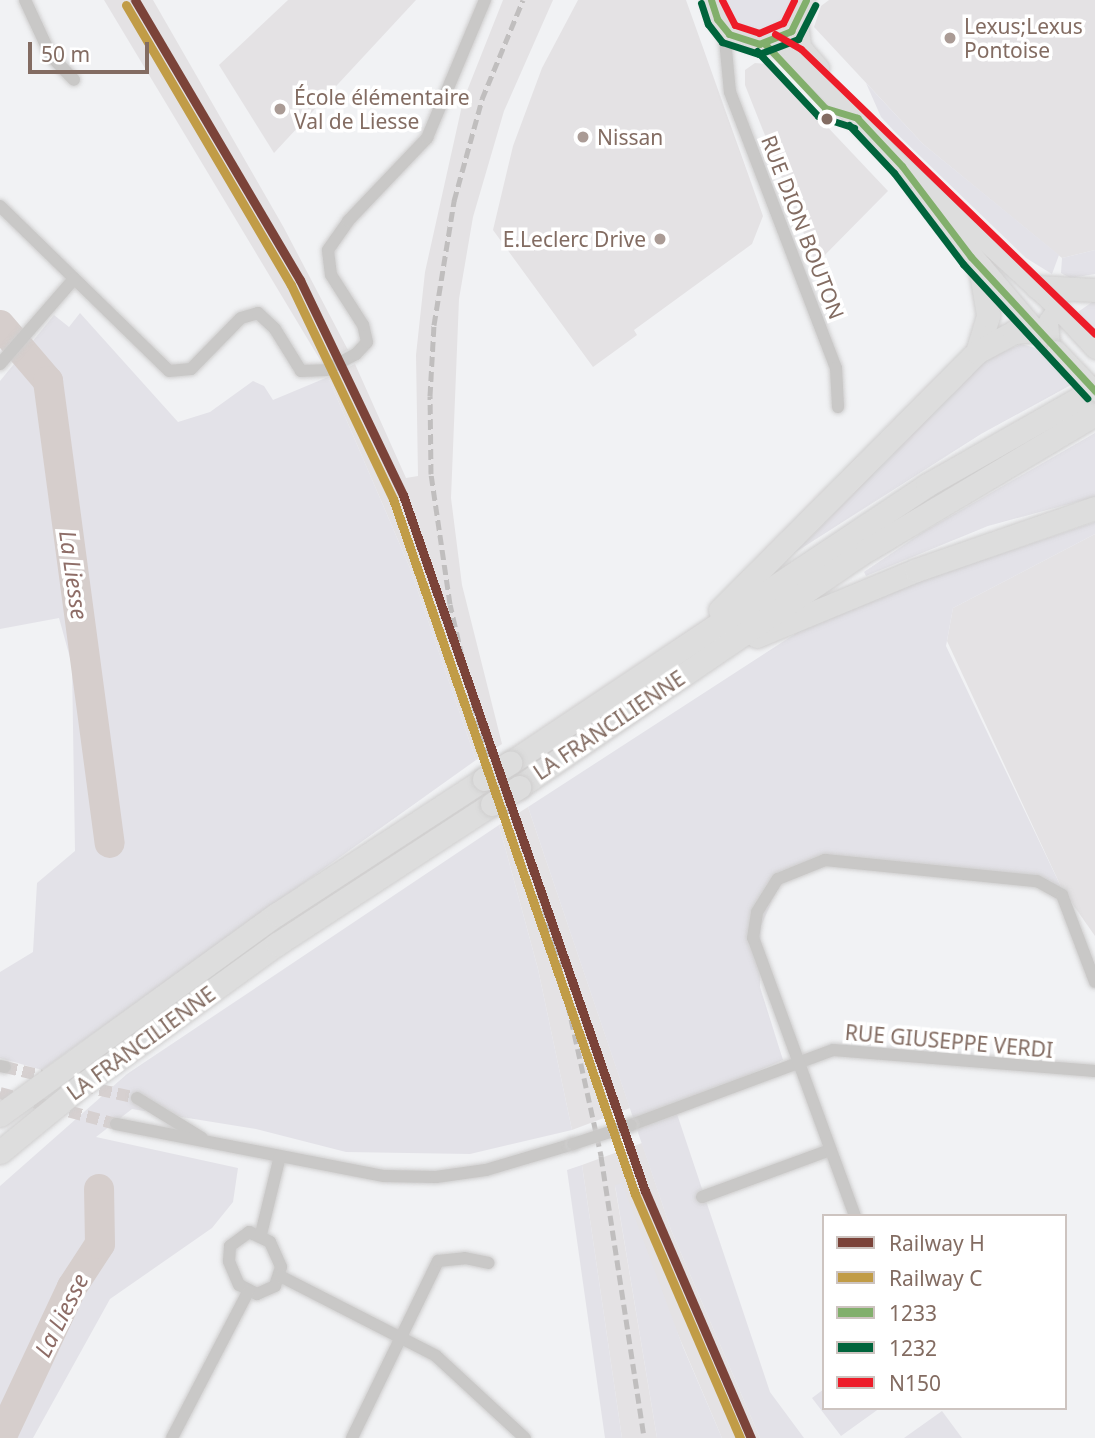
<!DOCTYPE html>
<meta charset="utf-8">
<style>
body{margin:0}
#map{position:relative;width:1095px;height:1438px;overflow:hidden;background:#f1f2f4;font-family:"Noto Sans",sans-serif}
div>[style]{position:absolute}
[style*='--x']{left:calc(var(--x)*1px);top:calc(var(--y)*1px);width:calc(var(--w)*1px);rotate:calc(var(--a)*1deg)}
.built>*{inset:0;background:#e4e2e4}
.green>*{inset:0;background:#e3e2e8}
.river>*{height:30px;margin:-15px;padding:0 15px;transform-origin:15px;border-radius:15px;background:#d6cecc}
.street-tunnel>*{height:12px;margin-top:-6px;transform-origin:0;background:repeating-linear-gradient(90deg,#d6d0d0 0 12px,transparent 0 18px)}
.roads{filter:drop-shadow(0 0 2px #cfcece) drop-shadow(0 0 2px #cfcece)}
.street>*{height:12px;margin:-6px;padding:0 6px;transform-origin:6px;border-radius:6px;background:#c9c8c7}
.secondary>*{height:18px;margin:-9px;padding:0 9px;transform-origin:9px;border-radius:9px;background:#ddd}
.primary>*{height:19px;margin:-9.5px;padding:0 9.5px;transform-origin:9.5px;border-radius:9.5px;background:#ddd}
.highway>*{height:23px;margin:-11.5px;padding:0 11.5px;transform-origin:11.5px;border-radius:11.5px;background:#ddd}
.rail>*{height:5px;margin-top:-2.5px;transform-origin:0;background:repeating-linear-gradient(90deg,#c0bebe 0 10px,transparent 0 15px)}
.bridges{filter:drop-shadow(0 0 2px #cfcece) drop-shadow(0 0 2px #cfcece)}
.street-bridge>*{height:12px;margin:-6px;padding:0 6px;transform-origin:6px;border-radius:6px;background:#c9c8c7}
.primary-bridge>*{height:19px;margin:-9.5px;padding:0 9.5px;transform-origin:9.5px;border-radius:9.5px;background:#ddd}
.highway-bridge>*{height:23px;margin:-11.5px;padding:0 11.5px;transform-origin:11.5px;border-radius:11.5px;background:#ddd}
.bus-1>*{height:7px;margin:-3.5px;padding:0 3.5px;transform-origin:3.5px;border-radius:3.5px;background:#82af6c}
.bus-2>*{height:7px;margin:-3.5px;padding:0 3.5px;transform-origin:3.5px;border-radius:3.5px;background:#00643c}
.bus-3>*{height:7px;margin:-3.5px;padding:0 3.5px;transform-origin:3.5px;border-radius:3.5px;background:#ed1c29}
.rail-1>*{height:9px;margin:-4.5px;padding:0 4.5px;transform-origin:4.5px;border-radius:4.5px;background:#7b4339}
.rail-2>*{height:9px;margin:-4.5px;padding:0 4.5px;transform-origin:4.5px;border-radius:4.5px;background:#c19c47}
.dots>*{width:19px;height:19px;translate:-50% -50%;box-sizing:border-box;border:4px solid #fff;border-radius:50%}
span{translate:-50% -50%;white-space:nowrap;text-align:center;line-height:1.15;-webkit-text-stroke:7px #fff;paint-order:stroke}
.poi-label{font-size:21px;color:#836c62}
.left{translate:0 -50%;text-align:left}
.right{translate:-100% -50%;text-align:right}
.street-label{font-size:21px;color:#836c62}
.water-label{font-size:23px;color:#8e6d67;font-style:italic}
.legend{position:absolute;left:822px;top:1214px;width:245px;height:196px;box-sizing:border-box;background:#fff;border:2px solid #cdc4c0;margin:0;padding:9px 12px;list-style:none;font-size:21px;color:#836c62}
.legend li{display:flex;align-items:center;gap:14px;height:35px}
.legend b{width:35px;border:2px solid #cdc4c0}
.scale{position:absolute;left:28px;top:42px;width:121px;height:32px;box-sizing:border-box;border:4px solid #836c62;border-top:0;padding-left:9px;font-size:21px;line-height:24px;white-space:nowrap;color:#836c62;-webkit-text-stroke:5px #fff;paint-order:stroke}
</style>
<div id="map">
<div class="built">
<div style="clip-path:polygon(104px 0,153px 0,284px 228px,348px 350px,322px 363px)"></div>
<div style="clip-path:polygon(288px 0,416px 0,274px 153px,219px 65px)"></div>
<div style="clip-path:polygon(503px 0,553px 0,504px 111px,473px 217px,459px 299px,451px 498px,462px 585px,502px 744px,476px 760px,410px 568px,328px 377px,355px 364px,406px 478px,418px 476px,416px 355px,425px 272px,463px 101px)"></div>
<div style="clip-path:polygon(578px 0,686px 0,763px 216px,752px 244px,634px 330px,637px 335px,593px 367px,493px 230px,513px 146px,542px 68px)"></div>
<div style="clip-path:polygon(829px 0,1095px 0,1095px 250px,1062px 258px,923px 144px,814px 27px,821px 6px)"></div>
<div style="clip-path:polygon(755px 63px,768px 64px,888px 191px,816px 264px,745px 85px,745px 70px)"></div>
<div style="clip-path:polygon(1095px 534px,1095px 936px,1062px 889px,947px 641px,953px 608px)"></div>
<div style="clip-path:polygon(528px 807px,630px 1108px,572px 1130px,538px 969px,499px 825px)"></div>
<div style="clip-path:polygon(642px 1143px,671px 1230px,760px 1438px,722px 1438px,615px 1186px,657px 1438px,622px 1438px,582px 1165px)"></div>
</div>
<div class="green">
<div style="clip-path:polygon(721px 0,793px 0,793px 4px,781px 26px,758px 35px,735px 27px)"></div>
<div style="clip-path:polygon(866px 83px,923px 144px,1059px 255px,1052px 274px,1026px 258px,896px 133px,881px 117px)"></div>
<div style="clip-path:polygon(1095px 250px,1095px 274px,1070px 278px,1061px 273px,1062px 258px)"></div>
<div style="clip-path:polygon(1095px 300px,1095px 330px,1093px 330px,1078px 312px)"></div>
<div style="clip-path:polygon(80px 313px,178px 422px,210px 412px,253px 381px,264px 386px,273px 400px,328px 377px,410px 568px,476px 760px,42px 1070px,0 1058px,0 972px,33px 952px,37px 883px,75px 851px,72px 665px,59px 618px,0 629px,0 381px,54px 315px,69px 327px)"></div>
<div style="clip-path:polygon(1021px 344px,1036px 348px,1071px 385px,981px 434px,791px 555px,984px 360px)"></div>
<div style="clip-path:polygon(1095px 433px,1095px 497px,988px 526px,866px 576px,864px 572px,923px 532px)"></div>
<div style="clip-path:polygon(1095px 522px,1095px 534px,953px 608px,946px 646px,1062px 889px,816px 861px,779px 885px,761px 926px,760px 987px,783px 1060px,675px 1108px,770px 1392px,804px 1438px,760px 1438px,671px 1230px,528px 807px,804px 628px,906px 586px)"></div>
<div style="clip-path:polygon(499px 825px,538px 969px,572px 1130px,470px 1154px,346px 1152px,256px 1129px,132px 1109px,96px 1137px,238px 1168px,233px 1202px,212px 1228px,110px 1299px,33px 1438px,0 1438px,0 1186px,127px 1074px)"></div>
<div style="clip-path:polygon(582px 1165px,622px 1438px,605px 1438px,567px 1170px)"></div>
<div style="clip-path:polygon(622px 1183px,683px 1347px,722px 1438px,657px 1438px,615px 1185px)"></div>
<div style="clip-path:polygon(824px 1389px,824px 1408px,880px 1408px,841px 1436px,812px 1398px)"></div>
<div style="clip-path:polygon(942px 1411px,962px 1438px,904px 1438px)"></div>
</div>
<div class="river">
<div style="--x:0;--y:325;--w:74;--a:49.4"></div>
<div style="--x:48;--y:381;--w:466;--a:82.4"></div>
<div style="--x:1;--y:1438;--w:167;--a:-64.8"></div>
<div style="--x:72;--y:1287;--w:51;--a:-56.9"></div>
<div style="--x:100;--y:1244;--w:55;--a:-91"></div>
</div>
<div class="street-tunnel">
<div style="--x:5;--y:1067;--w:47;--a:13.4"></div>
<div style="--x:82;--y:1086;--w:56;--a:12.3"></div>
<div style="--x:0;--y:1093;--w:120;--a:15"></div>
</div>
<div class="roads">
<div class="street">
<div style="--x:25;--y:0;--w:62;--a:65.1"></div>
<div style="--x:51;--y:56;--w:33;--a:46"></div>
<div style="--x:724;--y:29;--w:63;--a:84.6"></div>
<div style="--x:730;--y:92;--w:296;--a:69"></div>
<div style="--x:836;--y:368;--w:39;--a:87"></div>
<div style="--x:0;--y:206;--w:236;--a:44.3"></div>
<div style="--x:169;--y:371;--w:22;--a:-5"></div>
<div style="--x:191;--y:369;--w:71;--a:-45.6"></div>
<div style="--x:241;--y:318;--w:18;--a:-16"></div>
<div style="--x:258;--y:313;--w:23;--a:43"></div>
<div style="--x:275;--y:329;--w:49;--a:58.2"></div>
<div style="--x:301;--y:371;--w:25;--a:-2"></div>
<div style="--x:326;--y:370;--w:34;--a:-28"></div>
<div style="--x:356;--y:354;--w:16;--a:-47"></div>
<div style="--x:367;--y:342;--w:17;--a:-103"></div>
<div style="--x:363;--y:325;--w:59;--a:-122.6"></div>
<div style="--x:331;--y:275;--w:25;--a:-97"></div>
<div style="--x:328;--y:250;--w:35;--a:-55"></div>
<div style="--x:348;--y:221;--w:115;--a:-46.4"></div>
<div style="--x:427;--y:138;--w:150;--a:-67.2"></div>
<div style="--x:0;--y:364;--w:113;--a:-49"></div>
<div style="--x:0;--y:1066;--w:5;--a:11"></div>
<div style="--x:137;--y:1098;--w:76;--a:31.6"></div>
<div style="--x:116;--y:1124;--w:273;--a:11"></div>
<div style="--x:384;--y:1176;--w:52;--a:1.1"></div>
<div style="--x:436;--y:1177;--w:50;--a:-8"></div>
<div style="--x:486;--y:1170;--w:91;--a:-16.6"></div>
<div style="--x:631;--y:1125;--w:215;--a:-20.4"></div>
<div style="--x:833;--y:1050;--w:263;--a:4.6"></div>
<div style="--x:702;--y:1197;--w:136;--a:-20.2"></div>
<div style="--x:855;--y:1216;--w:296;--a:-110.1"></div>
<div style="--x:753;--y:938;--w:26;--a:-81"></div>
<div style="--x:757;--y:912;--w:39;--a:-58"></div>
<div style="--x:778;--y:879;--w:51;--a:-22"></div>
<div style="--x:825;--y:860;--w:213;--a:5.7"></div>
<div style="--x:1037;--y:881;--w:29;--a:29"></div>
<div style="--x:1062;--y:895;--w:93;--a:69.2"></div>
<div style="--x:249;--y:1232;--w:23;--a:25"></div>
<div style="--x:270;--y:1242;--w:27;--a:66"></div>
<div style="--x:281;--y:1267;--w:20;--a:108"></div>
<div style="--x:275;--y:1286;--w:20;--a:156"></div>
<div style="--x:257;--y:1294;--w:20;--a:-153"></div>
<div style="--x:239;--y:1285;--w:26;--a:-113"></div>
<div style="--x:229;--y:1261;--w:15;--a:-86"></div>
<div style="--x:230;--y:1246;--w:24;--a:-36"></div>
<div style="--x:261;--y:1234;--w:80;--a:-76.3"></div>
<div style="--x:280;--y:1276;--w:175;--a:27.1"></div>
<div style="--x:436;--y:1356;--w:121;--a:42.7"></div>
<div style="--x:172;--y:1438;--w:165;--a:-62.5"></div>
<div style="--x:352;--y:1438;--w:197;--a:-64.1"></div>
<div style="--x:438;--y:1261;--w:27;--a:-6"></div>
<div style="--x:465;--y:1258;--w:24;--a:12"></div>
</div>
<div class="secondary">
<div style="--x:711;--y:0;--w:20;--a:72"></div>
<div style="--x:717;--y:19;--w:19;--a:51"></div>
<div style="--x:729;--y:34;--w:32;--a:18"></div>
<div style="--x:759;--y:44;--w:35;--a:-22"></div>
<div style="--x:791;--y:31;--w:34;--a:-64"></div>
<div style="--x:799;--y:21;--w:26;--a:83"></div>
<div style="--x:802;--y:47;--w:28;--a:49"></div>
<div style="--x:770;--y:43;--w:28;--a:30"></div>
<div style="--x:794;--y:57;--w:153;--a:45.3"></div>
<div style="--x:902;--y:166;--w:210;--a:42.5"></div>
<div style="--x:920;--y:192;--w:181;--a:49.7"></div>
</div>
<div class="primary">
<div style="--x:1050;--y:344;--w:23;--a:-95"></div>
<div style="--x:1048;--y:321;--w:16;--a:-55"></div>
<div style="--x:1057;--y:308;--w:56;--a:47.2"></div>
</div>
<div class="highway">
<div style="--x:1037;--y:287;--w:58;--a:3"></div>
<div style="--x:977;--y:352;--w:39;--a:-73"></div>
<div style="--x:988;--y:315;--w:49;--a:-99.5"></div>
<div style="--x:720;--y:610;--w:364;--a:-45.1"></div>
<div style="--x:977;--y:352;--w:42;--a:-28.4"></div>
<div style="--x:1014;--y:332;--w:23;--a:-5"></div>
<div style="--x:757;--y:636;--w:172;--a:-22.5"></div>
<div style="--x:916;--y:570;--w:189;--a:-19.1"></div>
<div style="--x:510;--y:763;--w:501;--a:-33.69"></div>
<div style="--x:927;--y:485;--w:193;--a:-29.7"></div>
<div style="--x:519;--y:787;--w:421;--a:-34.3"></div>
<div style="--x:867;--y:550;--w:265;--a:-30.8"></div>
<div style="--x:0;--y:1115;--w:342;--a:-36"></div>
<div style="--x:277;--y:914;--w:247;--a:-33.1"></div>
<div style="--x:0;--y:1152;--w:106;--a:-39.3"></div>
<div style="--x:82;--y:1085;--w:241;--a:-35.9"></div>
<div style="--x:277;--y:944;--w:257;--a:-33.1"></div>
</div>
</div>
<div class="rail">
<div style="--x:507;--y:814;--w:119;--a:-107.1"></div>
<div style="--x:472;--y:700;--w:98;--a:-102.9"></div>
<div style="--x:450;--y:604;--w:131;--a:-98.3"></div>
<div style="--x:431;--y:474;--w:78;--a:-90.7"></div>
<div style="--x:430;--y:396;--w:71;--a:-86.8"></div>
<div style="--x:434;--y:325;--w:126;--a:-80.8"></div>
<div style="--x:454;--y:201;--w:106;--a:-74.6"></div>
<div style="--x:482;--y:99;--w:107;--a:-67.5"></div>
<div style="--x:527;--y:850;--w:100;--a:73.7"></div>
<div style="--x:555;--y:946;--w:215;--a:77.6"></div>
<div style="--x:601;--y:1156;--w:285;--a:81.3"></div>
</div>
<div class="bridges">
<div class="street-bridge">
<div style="--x:573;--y:1144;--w:61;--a:-18.1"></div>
</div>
<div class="primary-bridge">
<div style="--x:1056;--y:350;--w:57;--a:46.4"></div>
</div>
<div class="highway-bridge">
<div style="--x:484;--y:779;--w:31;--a:-32"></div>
<div style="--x:492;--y:804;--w:32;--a:-32"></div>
</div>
</div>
<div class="bus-1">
<div style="--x:711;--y:0;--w:20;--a:72"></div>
<div style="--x:717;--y:19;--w:19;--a:51"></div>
<div style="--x:729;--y:34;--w:32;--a:18"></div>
<div style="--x:759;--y:44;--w:35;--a:-22"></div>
<div style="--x:791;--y:31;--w:34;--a:-64"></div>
<div style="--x:765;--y:44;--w:88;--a:46.8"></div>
<div style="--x:825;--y:108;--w:34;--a:17"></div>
<div style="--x:857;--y:118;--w:66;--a:46.8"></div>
<div style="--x:902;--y:166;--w:114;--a:52.8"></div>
<div style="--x:971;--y:257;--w:183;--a:47.2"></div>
</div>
<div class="bus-2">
<div style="--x:701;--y:3;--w:22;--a:72"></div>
<div style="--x:708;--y:24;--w:23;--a:52"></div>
<div style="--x:722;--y:42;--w:39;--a:18"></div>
<div style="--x:759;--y:54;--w:42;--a:-21"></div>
<div style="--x:798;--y:39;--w:38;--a:-63"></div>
<div style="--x:757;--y:51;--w:89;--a:46.8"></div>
<div style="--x:818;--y:116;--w:38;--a:18"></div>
<div style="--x:849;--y:125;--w:66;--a:46.8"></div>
<div style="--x:894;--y:173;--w:114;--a:52.8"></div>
<div style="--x:963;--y:264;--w:183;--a:47.2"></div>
</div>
<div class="bus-3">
<div style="--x:722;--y:0;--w:28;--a:63"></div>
<div style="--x:735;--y:25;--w:25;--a:18"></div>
<div style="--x:759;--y:33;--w:26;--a:-23"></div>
<div style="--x:783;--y:23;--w:25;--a:-64"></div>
<div style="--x:775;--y:34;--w:30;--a:30"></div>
<div style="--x:801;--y:49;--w:409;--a:44.1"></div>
</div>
<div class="rail-1">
<div style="--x:135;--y:0;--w:325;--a:59.5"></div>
<div style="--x:300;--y:280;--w:238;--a:64.4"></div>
<div style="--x:403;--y:495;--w:737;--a:70.83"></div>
<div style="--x:645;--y:1191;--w:269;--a:66.8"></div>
</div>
<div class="rail-2">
<div style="--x:126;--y:5;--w:325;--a:59.5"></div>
<div style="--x:291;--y:285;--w:237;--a:64.5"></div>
<div style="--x:393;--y:499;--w:736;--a:70.8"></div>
<div style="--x:635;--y:1194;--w:266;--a:66.7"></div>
</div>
<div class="dots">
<div style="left:950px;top:38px;background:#aa9b95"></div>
<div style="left:280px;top:109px;background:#aa9b95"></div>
<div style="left:827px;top:119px;background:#836c62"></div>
<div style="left:583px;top:137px;background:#aa9b95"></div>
<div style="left:660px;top:239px;background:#aa9b95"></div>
</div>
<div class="poi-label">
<span class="left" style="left:964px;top:38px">Lexus;Lexus<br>Pontoise</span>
<span class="left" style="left:294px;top:109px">École élémentaire<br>Val de Liesse</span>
<span class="left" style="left:597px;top:137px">Nissan</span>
<span class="right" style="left:646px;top:239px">E.Leclerc Drive</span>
</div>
<div class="street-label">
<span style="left:803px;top:227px;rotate:69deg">RUE DION BOUTON</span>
<span style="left:609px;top:725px;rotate:-34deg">LA FRANCILIENNE</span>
<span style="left:949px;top:1041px;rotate:5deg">RUE GIUSEPPE VERDI</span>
<span style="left:141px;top:1043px;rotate:-36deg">LA FRANCILIENNE</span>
</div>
<div class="water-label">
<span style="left:74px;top:575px;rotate:82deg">La Liesse</span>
<span style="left:61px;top:1315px;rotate:-63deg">La Liesse</span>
</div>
<ul class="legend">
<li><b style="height:9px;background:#7b4339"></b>Railway H</li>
<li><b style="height:9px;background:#c19c47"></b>Railway C</li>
<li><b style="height:9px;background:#82af6c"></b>1233</li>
<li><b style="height:9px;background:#00643c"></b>1232</li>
<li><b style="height:9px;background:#ed1c29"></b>N150</li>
</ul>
<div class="scale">50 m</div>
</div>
